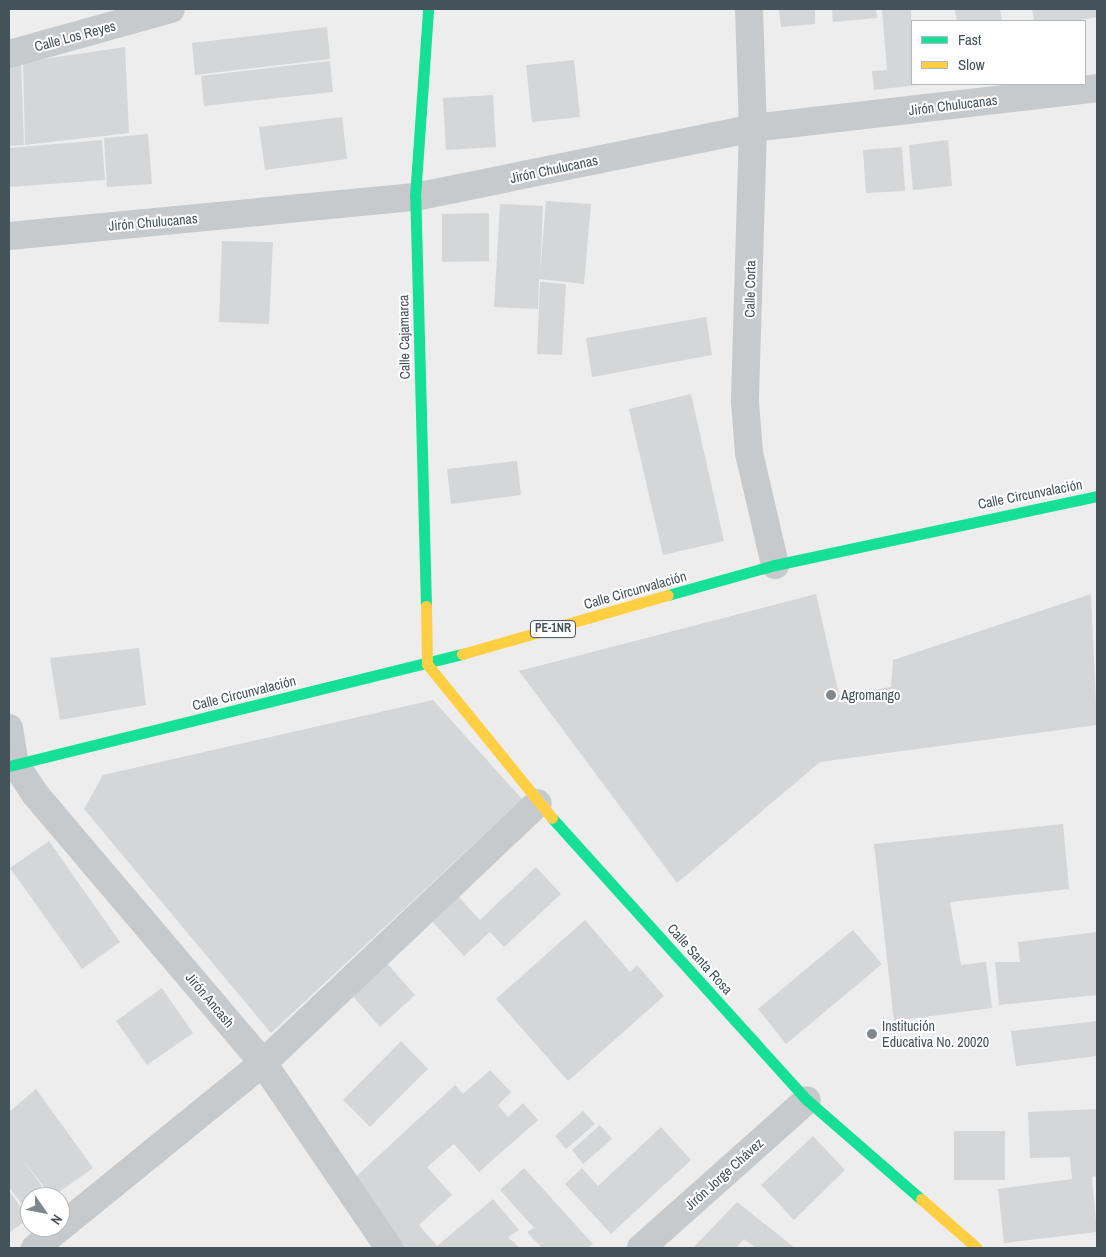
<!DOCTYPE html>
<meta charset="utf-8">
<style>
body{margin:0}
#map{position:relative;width:1106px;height:1257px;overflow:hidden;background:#eeeded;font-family:"Archivo Narrow",sans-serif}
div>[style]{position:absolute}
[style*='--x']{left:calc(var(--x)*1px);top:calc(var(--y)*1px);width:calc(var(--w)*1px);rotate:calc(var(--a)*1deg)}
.building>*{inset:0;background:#d5d6d7}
.street>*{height:28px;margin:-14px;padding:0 14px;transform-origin:14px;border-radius:14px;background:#c6cacc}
.fast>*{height:11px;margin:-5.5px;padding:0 5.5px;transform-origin:5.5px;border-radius:5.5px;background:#16e098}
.slow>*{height:11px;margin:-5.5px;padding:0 5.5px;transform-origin:5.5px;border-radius:5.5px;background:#ffcf43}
.dots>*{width:14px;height:14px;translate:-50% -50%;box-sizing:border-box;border:2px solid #fff;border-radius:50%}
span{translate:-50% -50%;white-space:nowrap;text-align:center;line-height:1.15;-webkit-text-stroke:4px #fff;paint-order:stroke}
.shield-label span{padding:1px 4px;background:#fff;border:1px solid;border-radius:4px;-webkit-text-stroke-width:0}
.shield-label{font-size:12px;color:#44525a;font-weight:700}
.street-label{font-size:14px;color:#44525a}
.poi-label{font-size:14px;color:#44525a}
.left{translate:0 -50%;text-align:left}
.frame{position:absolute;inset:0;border:10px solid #44525a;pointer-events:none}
.legend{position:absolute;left:911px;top:20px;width:175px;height:65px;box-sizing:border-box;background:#fff;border:1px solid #b4babd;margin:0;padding:6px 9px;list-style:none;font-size:15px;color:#44525a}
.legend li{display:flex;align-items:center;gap:10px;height:25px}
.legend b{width:25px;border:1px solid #b4babd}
.north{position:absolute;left:20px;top:1187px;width:50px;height:50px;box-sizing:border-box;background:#fff;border:1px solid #b4babd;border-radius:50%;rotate:123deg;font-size:14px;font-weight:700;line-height:20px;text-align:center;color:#44525a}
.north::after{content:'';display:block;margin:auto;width:18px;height:22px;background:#80888d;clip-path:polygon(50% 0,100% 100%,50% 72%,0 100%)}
</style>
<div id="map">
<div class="building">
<div style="clip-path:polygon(779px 9px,815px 9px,815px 24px,781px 27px)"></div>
<div style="clip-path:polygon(832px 9px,876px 9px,877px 18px,833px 22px)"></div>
<div style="clip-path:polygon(882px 9px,911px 9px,912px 84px,918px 85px,874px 90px,872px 71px,887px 70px)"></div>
<div style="clip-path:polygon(955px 9px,1000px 9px,1002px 21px,957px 21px)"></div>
<div style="clip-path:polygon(1032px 9px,1097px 9px,1097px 17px,1074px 21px,1034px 21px)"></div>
<div style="clip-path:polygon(327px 27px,330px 59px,195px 75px,192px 43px)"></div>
<div style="clip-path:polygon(125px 47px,129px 133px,25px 145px,23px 62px)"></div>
<div style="clip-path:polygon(21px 60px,24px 145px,9px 146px,9px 61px)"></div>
<div style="clip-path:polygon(574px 60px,580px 117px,532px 122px,526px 65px)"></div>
<div style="clip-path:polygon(330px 61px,333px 92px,204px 106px,201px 76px)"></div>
<div style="clip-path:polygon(493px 95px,496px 147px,446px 150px,443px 98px)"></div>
<div style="clip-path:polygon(342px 117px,347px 159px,265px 170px,259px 127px)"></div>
<div style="clip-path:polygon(148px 134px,152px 184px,107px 187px,104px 138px)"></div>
<div style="clip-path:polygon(102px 140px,105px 180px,9px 187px,9px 148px)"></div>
<div style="clip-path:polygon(948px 140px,952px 186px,913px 190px,909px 145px)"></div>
<div style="clip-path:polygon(902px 147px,905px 191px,866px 193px,863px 150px)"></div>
<div style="clip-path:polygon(546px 201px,591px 204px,584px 284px,539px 279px,538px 309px,494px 307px,500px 204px,543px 206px,540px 273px)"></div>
<div style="clip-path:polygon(489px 213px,489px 261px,442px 262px,442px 214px)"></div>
<div style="clip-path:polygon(222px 241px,273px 242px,269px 324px,219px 322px)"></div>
<div style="clip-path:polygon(540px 282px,566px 284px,562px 355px,537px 354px)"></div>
<div style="clip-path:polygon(706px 317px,712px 355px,592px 377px,586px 338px)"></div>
<div style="clip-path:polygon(691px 394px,724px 541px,663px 555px,629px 409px)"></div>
<div style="clip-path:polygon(517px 461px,521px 495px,451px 504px,447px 469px)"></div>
<div style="clip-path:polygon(816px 594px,839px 695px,891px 687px,893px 660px,1091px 594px,1097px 725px,820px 762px,677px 883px,519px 671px)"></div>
<div style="clip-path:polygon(139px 648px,146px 705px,60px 720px,50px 658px)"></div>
<div style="clip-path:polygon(433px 700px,522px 799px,271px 1033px,84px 809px,103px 775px)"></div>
<div style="clip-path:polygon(1063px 824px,1069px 889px,950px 902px,961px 965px,986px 962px,992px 1008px,894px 1021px,874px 844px)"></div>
<div style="clip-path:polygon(49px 841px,120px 942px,82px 969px,10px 868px)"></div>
<div style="clip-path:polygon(536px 867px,561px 894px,504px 947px,490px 932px,464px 956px,431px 920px,458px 896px,480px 920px)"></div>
<div style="clip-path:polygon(585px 920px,630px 972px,637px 965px,664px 996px,568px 1081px,496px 999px)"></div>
<div style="clip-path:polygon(853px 930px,882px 964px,786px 1044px,758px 1009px)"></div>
<div style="clip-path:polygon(1097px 932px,1097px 995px,999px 1005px,995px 962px,1020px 962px,1018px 942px)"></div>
<div style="clip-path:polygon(385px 961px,415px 995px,380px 1027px,350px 993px)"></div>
<div style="clip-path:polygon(162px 988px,193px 1033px,147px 1065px,116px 1021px)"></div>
<div style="clip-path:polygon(1097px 1021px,1097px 1056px,1016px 1066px,1011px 1031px)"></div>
<div style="clip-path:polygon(401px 1041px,428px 1069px,370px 1127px,343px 1100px)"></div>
<div style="clip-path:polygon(490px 1070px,511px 1092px,498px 1105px,508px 1117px,523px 1103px,538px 1120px,479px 1172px,454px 1144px,427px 1167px,452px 1195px,419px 1225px,437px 1246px,493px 1199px,519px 1230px,508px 1237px,520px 1248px,402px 1248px,348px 1184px,455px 1085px,463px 1094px)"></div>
<div style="clip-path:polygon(36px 1089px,93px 1168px,52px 1197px,19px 1155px,50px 1197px,30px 1197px,30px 1215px,9px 1187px,9px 1112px)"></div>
<div style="clip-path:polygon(1097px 1109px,1097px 1176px,1092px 1177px,1097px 1232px,1004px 1243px,998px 1189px,1072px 1179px,1070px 1157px,1030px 1158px,1028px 1112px)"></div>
<div style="clip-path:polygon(583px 1111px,595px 1124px,566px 1149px,555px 1136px)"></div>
<div style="clip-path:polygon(600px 1125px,612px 1139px,583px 1164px,572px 1150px)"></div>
<div style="clip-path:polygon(661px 1127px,691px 1160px,611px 1234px,565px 1184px,582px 1168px,598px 1186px)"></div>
<div style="clip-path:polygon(954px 1131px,1005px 1131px,1005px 1180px,954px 1180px)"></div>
<div style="clip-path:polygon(813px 1136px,845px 1170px,794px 1220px,761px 1185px)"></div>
<div style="clip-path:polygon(524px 1168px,593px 1244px,588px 1248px,542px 1248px,527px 1232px,534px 1228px,500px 1190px)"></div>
<div style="clip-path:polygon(9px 1191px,29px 1218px,9px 1233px)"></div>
<div style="clip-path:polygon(737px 1202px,795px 1248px,756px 1248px,744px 1239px,736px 1248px,693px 1248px)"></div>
</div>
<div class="street">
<div style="--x:749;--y:9;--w:119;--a:88.1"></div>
<div style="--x:753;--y:128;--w:274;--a:91.7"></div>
<div style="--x:745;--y:402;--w:51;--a:85.5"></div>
<div style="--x:749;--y:453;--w:115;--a:76.9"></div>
<div style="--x:9;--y:54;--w:168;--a:-15.5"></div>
<div style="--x:9;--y:236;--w:408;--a:-5.5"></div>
<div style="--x:415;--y:197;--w:345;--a:-11.5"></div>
<div style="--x:753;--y:128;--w:346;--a:-6.6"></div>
<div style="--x:9;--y:728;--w:36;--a:81"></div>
<div style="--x:15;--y:764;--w:36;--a:56"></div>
<div style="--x:35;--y:794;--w:353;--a:49.7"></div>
<div style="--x:263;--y:1063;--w:224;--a:55.7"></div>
<div style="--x:35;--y:1248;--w:294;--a:-39.1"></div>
<div style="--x:263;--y:1063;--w:378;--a:-43.4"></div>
<div style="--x:641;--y:1248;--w:222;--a:-41.7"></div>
</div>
<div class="fast">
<div style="--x:668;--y:595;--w:111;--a:-15.7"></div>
<div style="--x:775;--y:565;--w:329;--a:-12.1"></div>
<div style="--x:426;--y:606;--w:409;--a:-91.5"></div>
<div style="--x:415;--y:197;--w:188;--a:-86"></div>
<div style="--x:9;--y:766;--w:467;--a:-13.9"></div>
<div style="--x:552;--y:818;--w:380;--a:47.9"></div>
<div style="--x:807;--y:1100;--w:151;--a:41"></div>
</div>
<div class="slow">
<div style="--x:426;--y:606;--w:58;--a:89"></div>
<div style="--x:427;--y:664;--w:198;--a:50.9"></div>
<div style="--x:462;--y:654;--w:214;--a:-16"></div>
<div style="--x:921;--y:1199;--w:74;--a:41.2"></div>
</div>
<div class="dots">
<div style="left:831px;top:695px;background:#80888d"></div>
<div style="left:872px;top:1034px;background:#80888d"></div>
</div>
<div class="shield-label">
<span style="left:553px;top:629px">PE-1NR</span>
</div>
<div class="street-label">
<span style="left:75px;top:36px;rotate:-15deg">Calle Los Reyes</span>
<span style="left:953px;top:105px;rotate:-7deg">Jirón Chulucanas</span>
<span style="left:554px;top:169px;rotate:-12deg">Jirón Chulucanas</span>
<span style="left:153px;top:222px;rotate:-5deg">Jirón Chulucanas</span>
<span style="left:750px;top:289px;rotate:-89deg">Calle Corta</span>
<span style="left:404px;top:337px;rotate:-91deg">Calle Cajamarca</span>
<span style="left:1030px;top:494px;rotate:-11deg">Calle Circunvalación</span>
<span style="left:635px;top:590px;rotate:-16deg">Calle Circunvalación</span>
<span style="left:244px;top:693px;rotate:-14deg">Calle Circunvalación</span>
<span style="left:700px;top:959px;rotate:48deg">Calle Santa Rosa</span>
<span style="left:210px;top:1000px;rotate:50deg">Jirón Ancash</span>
<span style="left:724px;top:1174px;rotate:-42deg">Jirón Jorge Chávez</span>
</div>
<div class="poi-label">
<span class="left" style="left:841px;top:695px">Agromango</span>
<span class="left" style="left:882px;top:1034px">Institución<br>Educativa No. 20020</span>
</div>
<div class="frame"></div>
<ul class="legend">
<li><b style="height:6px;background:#16e098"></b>Fast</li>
<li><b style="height:6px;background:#ffcf43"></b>Slow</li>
</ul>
<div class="north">N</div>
</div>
